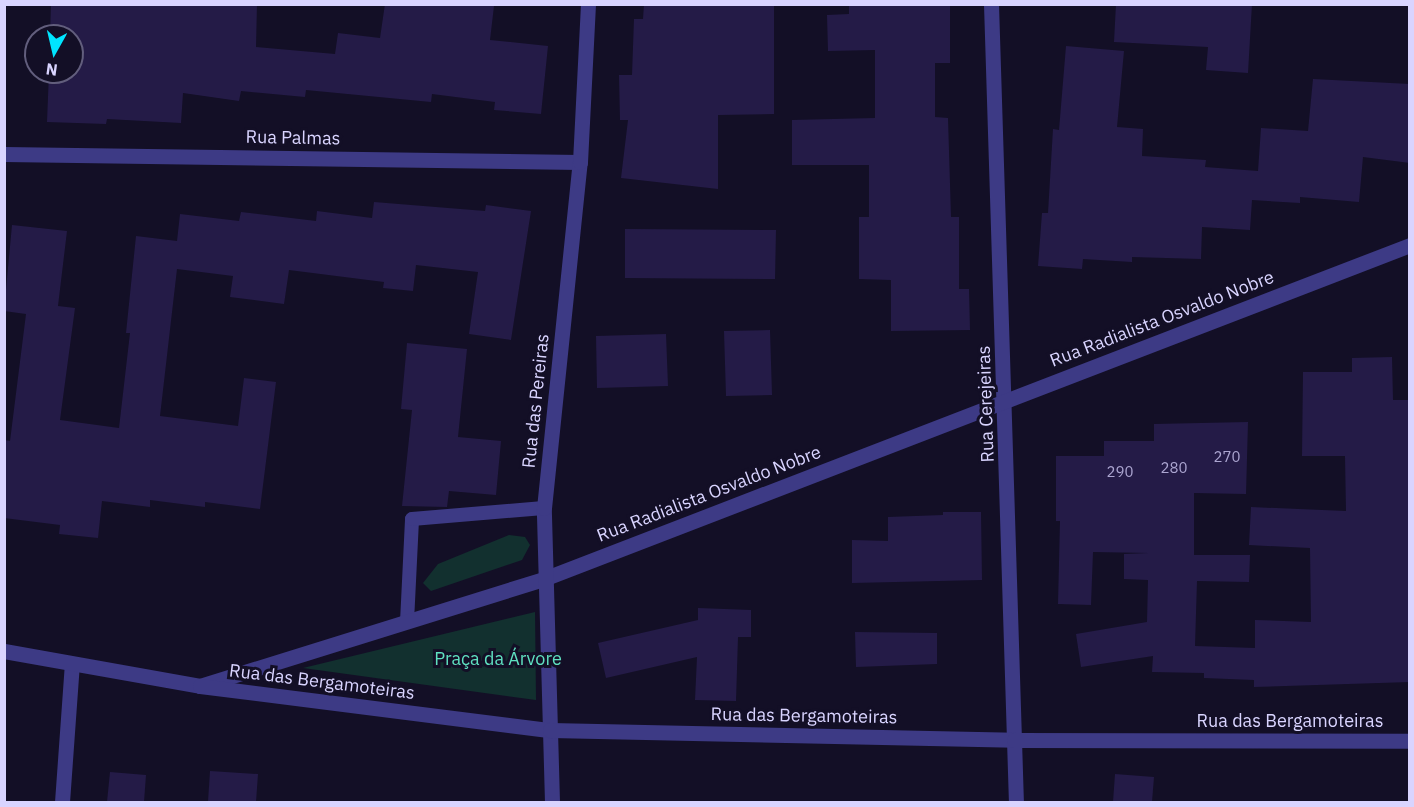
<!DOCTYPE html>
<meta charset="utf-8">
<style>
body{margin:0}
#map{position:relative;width:1414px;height:807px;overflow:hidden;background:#130f26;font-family:"IBM Plex Sans",sans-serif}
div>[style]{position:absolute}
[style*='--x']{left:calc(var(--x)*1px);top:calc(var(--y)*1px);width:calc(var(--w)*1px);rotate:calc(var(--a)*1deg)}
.green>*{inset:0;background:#12302f}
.building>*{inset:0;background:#241b47}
.service>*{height:14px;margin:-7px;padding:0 7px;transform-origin:7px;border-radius:7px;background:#3d3a85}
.minor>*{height:15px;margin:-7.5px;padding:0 7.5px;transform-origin:7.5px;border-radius:7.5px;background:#3d3a85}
.tertiary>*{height:15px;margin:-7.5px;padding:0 7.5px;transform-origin:7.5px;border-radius:7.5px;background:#3d3a85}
span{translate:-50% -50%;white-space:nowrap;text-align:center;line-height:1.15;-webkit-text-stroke:6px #130f26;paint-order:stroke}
.number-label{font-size:15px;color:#aca6d1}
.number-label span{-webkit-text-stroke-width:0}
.street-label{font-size:18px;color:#d9d4ff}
.park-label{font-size:18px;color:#5fe0c0}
.frame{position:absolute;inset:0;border:6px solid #d9d4ff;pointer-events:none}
.north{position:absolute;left:24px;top:24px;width:60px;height:60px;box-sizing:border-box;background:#130f26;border:2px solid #625e7d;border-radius:50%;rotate:188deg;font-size:16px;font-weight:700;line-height:24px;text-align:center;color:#d9d4ff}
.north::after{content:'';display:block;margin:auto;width:21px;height:27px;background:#00e5ff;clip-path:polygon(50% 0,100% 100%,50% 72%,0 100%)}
</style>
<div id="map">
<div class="green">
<div style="clip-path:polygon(509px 535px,525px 537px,530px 545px,522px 560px,431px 591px,423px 583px,438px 564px)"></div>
<div style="clip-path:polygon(535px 612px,536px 700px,303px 668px)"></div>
</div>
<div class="building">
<div style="clip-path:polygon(51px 4px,257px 4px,256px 47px,335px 54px,338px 33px,380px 38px,385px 4px,494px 6px,490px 40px,548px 46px,541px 114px,494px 110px,495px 102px,432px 94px,431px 102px,306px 90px,305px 97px,241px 91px,239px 101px,183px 93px,181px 123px,107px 119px,106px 124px,47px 122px,49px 72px,72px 72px,72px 36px,50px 36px)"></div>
<div style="clip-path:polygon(644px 4px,774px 4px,774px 114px,718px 115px,718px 189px,621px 178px,628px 120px,620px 120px,619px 75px,632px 75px,634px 19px,643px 19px)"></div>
<div style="clip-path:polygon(849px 4px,950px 4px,950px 63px,935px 63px,935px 117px,948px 118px,951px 217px,959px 217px,959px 289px,969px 289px,970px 330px,891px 331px,891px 280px,859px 279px,859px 217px,869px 217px,869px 165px,792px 165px,792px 120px,875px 118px,875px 50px,828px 51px,827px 15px,849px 14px)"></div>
<div style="clip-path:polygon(1116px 4px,1252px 4px,1248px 73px,1206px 70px,1208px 47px,1114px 42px)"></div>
<div style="clip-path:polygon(1066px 46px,1124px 51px,1117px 127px,1143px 129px,1142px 156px,1206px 160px,1205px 167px,1258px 171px,1261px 128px,1308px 131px,1313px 79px,1410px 84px,1410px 163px,1363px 157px,1359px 202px,1300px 197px,1300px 203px,1252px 200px,1250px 230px,1202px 227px,1201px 259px,1132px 257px,1132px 262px,1083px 259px,1082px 269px,1038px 266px,1042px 213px,1048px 213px,1053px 129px,1059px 130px)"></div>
<div style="clip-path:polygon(374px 202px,485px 211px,486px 205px,531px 211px,511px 340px,469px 334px,478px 272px,416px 265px,413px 291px,383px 288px,384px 282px,289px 270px,284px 304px,230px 297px,233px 276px,177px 269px,160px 416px,238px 426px,244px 378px,276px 382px,260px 509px,205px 502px,205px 507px,150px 500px,150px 507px,102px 501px,98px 538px,59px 534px,60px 525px,4px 518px,4px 440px,10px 441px,26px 314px,4px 311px,12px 225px,67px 231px,58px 306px,75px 308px,60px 420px,119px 428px,130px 333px,126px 333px,136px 236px,177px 241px,180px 214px,239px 221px,241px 212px,316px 221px,317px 211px,372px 218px)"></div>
<div style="clip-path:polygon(625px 229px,776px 230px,775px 279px,625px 278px)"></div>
<div style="clip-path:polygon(770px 330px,772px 395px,726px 396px,724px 331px)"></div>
<div style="clip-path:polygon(666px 334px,668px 386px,597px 388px,596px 336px)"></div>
<div style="clip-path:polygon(407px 343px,467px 349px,458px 437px,501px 441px,496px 495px,449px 491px,447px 507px,402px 506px,412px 410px,401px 409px)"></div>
<div style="clip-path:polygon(1392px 357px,1393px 400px,1410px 400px,1410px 682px,1254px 687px,1254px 680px,1204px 678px,1204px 673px,1152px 672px,1153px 656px,1081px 667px,1076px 634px,1147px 622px,1148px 580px,1124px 579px,1124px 554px,1149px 553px,1093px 552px,1091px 605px,1058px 604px,1060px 521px,1056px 521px,1056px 456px,1104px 456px,1104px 441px,1154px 441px,1154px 424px,1248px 422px,1246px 494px,1194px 493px,1194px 555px,1250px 555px,1249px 582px,1197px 581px,1195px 646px,1255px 648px,1255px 620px,1311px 622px,1310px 548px,1249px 545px,1251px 507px,1346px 511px,1345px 456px,1302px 456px,1303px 372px,1352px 372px,1352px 358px)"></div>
<div style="clip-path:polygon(943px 512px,981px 512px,982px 580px,852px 583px,852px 540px,888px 541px,888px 517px,943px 515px)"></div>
<div style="clip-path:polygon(698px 608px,751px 610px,751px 637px,738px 637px,736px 701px,695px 700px,697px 657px,606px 678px,598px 643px,698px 620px)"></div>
<div style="clip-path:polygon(855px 632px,937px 633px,937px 664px,856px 667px)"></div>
<div style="clip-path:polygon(210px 771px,258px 774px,256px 802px,208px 802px)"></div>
<div style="clip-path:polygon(110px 772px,146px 775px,144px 802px,107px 802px)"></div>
<div style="clip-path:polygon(1115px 774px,1154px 777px,1152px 802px,1113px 802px)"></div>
</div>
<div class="service">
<div style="--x:407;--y:622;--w:103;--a:-87.2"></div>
<div style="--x:412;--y:519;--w:132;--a:-4.8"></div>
</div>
<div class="minor">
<div style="--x:991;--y:4;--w:798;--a:88.21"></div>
<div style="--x:4;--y:154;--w:576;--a:0.8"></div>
<div style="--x:200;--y:686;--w:362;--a:-17.3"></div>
<div style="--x:546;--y:578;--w:926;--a:-21.08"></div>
<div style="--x:62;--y:802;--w:138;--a:-85.9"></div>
<div style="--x:552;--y:802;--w:294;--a:-91.6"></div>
<div style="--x:544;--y:508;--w:348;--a:-84.1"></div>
<div style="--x:580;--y:162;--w:158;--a:-87.1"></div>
</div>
<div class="tertiary">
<div style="--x:4;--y:651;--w:199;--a:10.1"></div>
<div style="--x:200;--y:686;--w:353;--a:7.2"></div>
<div style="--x:550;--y:730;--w:464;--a:1.2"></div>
<div style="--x:1014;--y:740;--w:396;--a:0.1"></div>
</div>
<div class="number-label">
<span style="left:1227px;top:457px">270</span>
<span style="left:1174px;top:468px">280</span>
<span style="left:1120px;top:472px">290</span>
</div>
<div class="street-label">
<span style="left:293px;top:138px;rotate:1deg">Rua Palmas</span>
<span style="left:1162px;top:319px;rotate:-21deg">Rua Radialista Osvaldo Nobre</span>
<span style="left:536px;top:401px;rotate:-84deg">Rua das Pereiras</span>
<span style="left:986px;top:404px;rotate:-92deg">Rua Cerejeiras</span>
<span style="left:709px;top:494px;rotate:-21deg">Rua Radialista Osvaldo Nobre</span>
<span style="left:322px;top:682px;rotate:7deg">Rua das Bergamoteiras</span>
<span style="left:804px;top:716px;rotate:1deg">Rua das Bergamoteiras</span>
<span style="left:1290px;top:721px">Rua das Bergamoteiras</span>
</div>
<div class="park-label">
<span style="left:498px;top:659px">Praça da Árvore</span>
</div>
<div class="frame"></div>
<div class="north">N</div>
</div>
